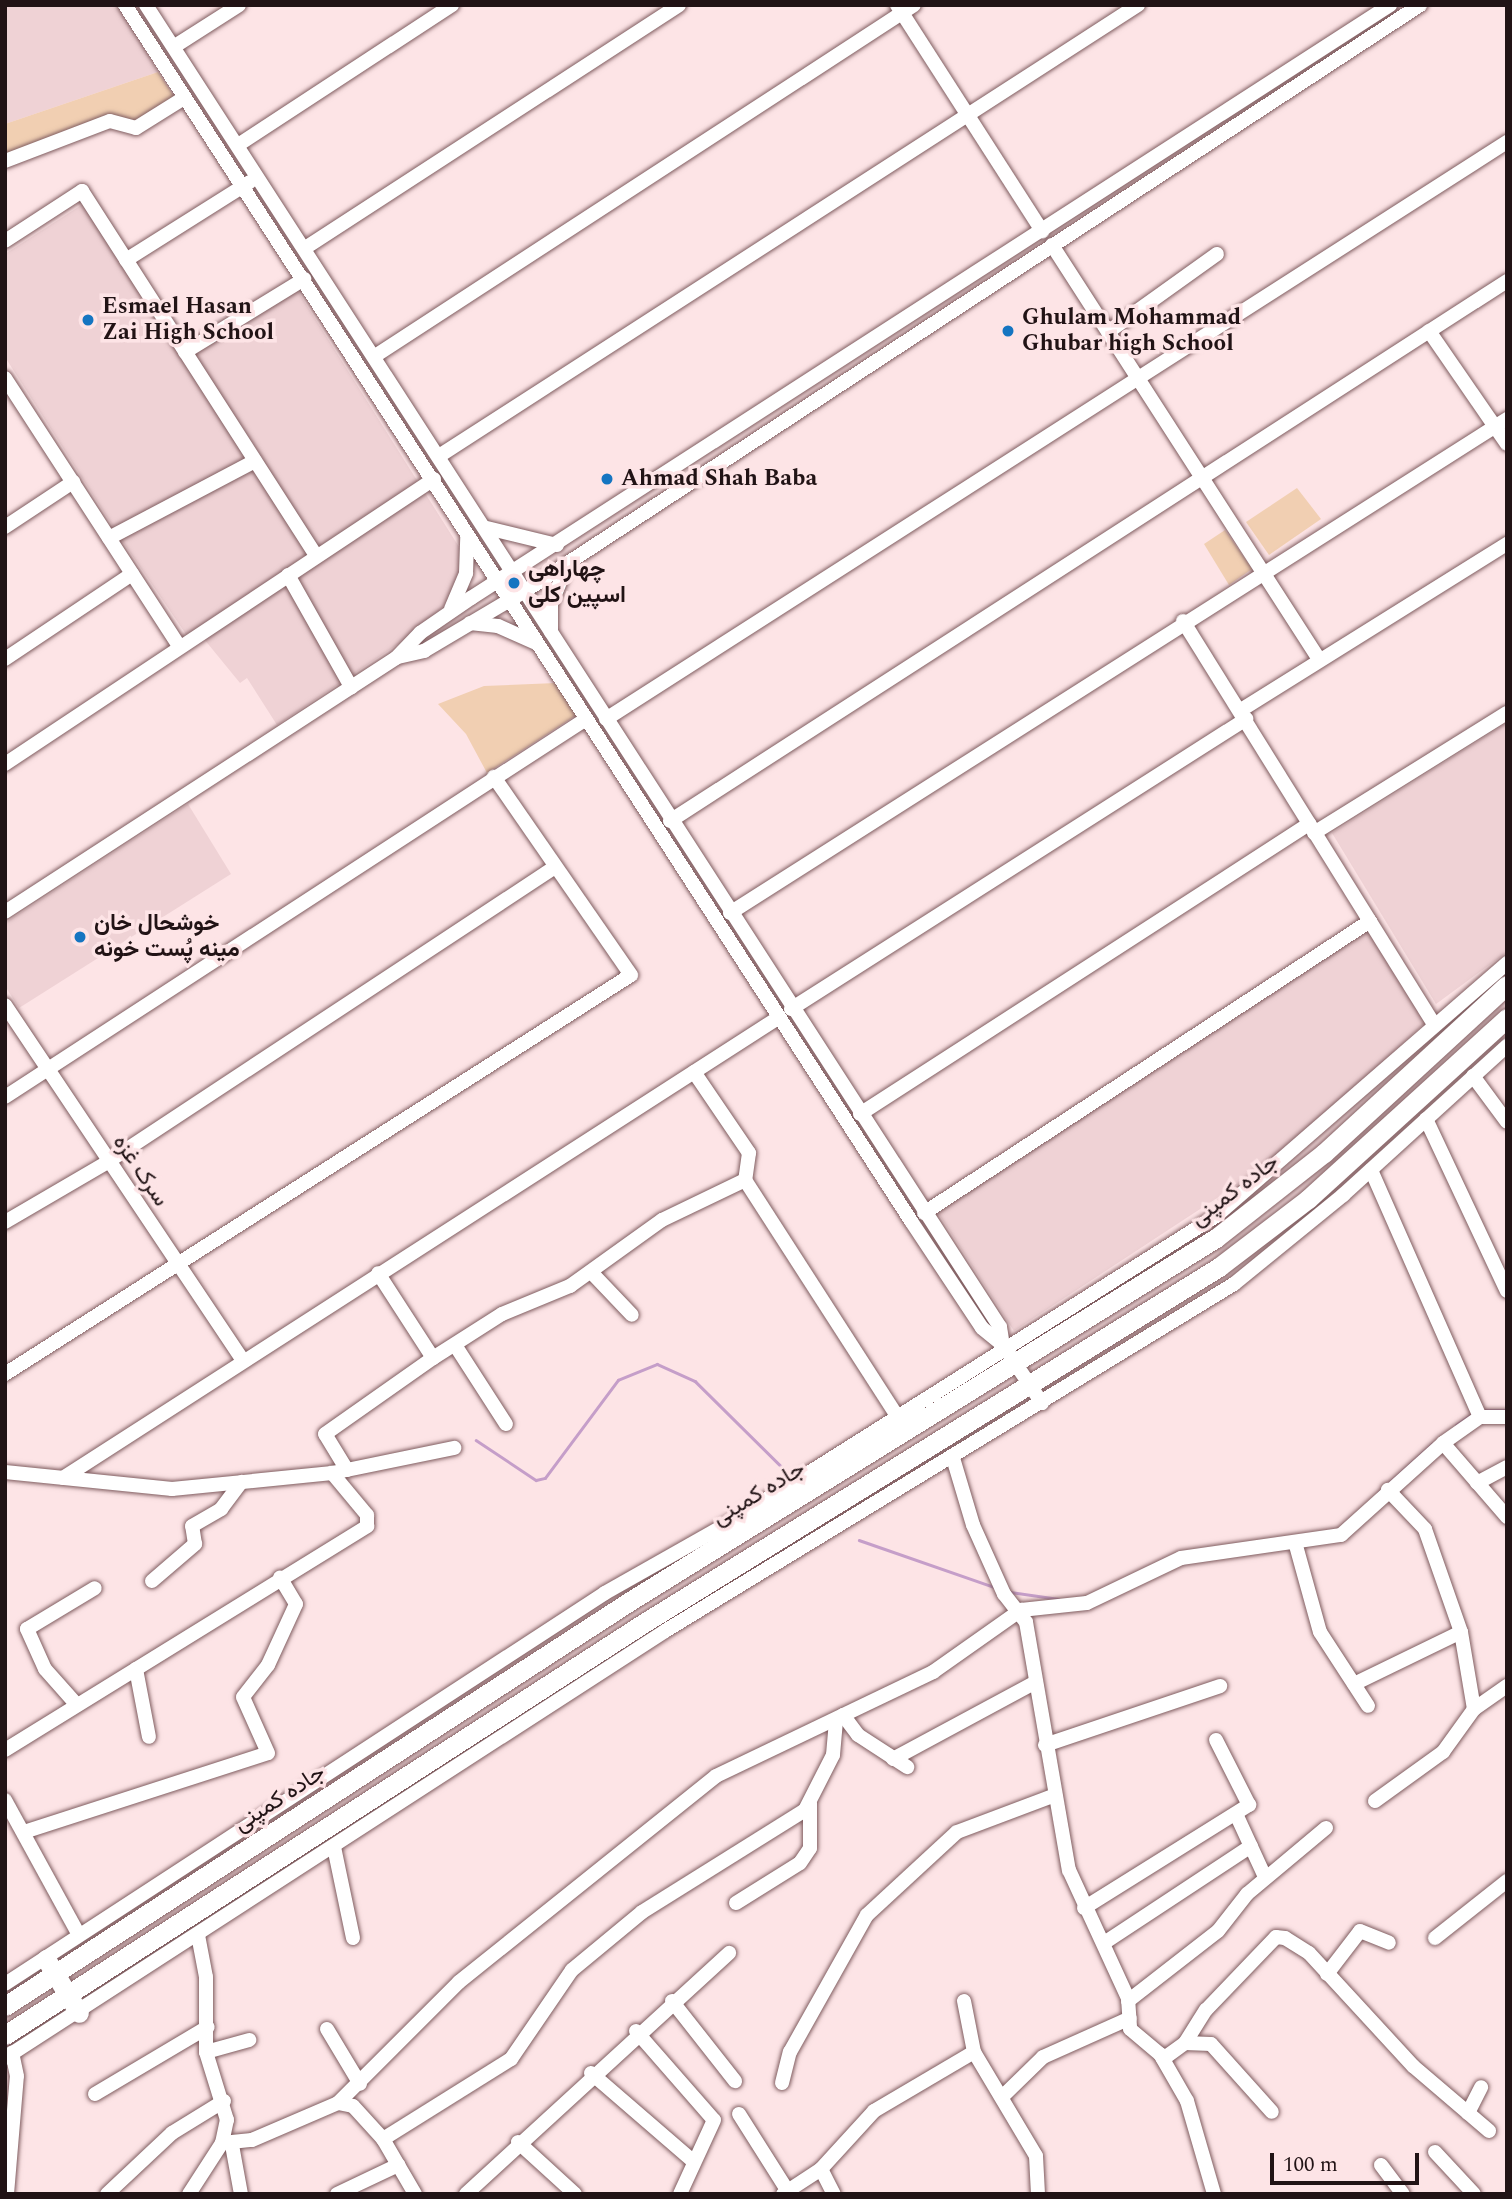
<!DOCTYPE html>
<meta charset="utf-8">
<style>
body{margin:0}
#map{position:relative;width:1512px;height:2199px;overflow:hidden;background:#fde4e6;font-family:Spectral,Vazirmatn,serif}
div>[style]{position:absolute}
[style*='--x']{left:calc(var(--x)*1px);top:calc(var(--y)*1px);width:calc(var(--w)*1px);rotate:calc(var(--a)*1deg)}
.built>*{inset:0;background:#efd2d5}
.green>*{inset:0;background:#f1cfb2}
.stream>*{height:2.5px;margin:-1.25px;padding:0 1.25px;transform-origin:1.25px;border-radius:1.25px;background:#c59ec9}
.roads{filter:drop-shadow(0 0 2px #7f5c5f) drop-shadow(0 0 2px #7f5c5f)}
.minor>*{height:14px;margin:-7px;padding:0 7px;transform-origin:7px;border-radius:7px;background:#fff}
.highway>*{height:19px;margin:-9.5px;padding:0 9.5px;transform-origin:9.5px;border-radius:9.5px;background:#fff}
.dots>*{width:19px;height:19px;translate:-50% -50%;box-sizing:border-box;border:4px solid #fde4e6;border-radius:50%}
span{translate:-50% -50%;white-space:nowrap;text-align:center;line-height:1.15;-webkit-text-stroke:7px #fde4e6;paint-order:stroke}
.poi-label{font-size:23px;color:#211315;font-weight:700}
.left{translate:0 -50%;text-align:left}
.street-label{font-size:23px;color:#211315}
.frame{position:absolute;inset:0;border:7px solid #211315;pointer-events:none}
.scale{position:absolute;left:1270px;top:2153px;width:149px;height:32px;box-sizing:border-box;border:4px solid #211315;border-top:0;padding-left:9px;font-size:21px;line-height:24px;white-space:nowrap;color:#211315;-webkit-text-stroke:5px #fde4e6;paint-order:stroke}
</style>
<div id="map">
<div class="built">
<div style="clip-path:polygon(5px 5px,118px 5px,158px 72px,5px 124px)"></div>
<div style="clip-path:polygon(83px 204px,248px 458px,116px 531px,5px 357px,5px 254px)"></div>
<div style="clip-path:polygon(297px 290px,466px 558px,455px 594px,422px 628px,277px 725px,247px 678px,240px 683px,204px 639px,194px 646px,121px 539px,264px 460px,193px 353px)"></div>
<div style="clip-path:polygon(1507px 723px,1507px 952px,1436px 1004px,1332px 833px)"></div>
<div style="clip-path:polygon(188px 804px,231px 874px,19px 1008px,5px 986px,5px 923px)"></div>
<div style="clip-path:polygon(1374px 925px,1429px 1019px,1281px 1156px,1014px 1331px,935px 1208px)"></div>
</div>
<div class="green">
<div style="clip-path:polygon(158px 72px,175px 98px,136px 123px,115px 118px,5px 158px,5px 124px)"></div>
<div style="clip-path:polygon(1297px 488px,1321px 519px,1269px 555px,1246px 522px)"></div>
<div style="clip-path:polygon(1225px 530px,1252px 569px,1229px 585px,1204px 544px)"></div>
<div style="clip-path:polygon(556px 683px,578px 714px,487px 773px,466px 734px,438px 704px,484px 686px)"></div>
</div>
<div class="stream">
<div style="--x:1484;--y:1410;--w:23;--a:0"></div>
<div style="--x:1456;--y:1425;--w:18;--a:-34"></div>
<div style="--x:476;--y:1440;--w:72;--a:33.7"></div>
<div style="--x:536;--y:1480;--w:9;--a:-13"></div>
<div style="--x:545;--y:1478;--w:122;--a:-53.3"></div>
<div style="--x:618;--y:1380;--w:42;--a:-22.3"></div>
<div style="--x:657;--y:1364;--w:42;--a:24.1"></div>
<div style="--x:695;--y:1381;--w:127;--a:44.7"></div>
<div style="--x:1378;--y:1493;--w:73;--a:-42.2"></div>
<div style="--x:859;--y:1540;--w:143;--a:19.2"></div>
<div style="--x:1010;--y:1592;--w:49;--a:8.1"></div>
</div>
<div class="roads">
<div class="minor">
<div style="--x:125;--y:5;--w:1448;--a:57.12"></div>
<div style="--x:911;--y:1221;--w:128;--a:56.4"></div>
<div style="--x:982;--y:1328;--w:27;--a:39"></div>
<div style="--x:1003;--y:1345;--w:70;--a:56.1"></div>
<div style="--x:146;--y:5;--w:1574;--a:57.14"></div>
<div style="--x:1000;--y:1327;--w:18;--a:81"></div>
<div style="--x:897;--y:5;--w:269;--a:57.3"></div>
<div style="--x:175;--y:46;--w:76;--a:-32.6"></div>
<div style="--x:238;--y:145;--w:256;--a:-33.2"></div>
<div style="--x:5;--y:161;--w:112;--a:-20.9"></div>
<div style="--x:110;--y:121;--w:27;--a:15"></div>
<div style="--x:136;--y:128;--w:57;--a:-32"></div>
<div style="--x:5;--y:241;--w:92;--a:-33"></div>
<div style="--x:82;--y:191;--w:434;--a:57.3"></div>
<div style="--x:1052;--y:245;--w:493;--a:57.2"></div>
<div style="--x:305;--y:248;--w:446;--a:-33"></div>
<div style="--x:126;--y:260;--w:146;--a:-32.2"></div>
<div style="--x:1429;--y:331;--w:137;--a:55.4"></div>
<div style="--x:1108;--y:332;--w:134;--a:-35.6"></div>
<div style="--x:185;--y:352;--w:140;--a:-31.5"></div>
<div style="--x:375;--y:356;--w:643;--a:-33.07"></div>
<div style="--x:5;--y:378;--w:320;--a:57"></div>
<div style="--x:439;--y:456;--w:832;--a:-32.83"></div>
<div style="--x:5;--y:527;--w:82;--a:-33.5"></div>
<div style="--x:487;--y:528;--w:72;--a:13.7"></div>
<div style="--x:109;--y:538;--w:165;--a:-27.8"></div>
<div style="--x:288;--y:575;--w:129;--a:60.6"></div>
<div style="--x:451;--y:609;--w:39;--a:-67"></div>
<div style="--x:466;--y:573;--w:38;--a:-88"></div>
<div style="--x:1183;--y:621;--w:473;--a:58.1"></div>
<div style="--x:470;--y:623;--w:28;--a:6"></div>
<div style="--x:498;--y:626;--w:42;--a:24.1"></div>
<div style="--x:551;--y:632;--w:28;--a:-90"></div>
<div style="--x:551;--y:604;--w:42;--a:-67.7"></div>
<div style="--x:398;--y:657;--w:27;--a:-13"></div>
<div style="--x:424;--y:651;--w:117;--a:-30.7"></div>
<div style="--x:525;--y:591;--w:1070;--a:-33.21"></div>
<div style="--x:5;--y:659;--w:153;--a:-33.8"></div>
<div style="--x:1241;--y:710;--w:314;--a:-32"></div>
<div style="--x:606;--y:719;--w:1070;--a:-32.64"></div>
<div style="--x:5;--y:764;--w:515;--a:-33.6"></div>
<div style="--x:670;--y:821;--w:996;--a:-32.83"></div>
<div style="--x:1314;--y:833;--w:227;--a:-31.9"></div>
<div style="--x:5;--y:912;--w:466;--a:-33"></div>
<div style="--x:396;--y:658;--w:35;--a:-46"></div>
<div style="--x:420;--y:633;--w:62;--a:-34.5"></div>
<div style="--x:471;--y:598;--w:1094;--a:-32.83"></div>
<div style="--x:730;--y:913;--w:921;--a:-32.45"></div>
<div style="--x:5;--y:1005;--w:427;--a:56.2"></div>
<div style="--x:791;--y:1009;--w:540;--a:-32.51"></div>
<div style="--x:694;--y:1072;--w:98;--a:55.8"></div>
<div style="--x:749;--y:1153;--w:27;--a:98"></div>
<div style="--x:1473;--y:1076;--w:57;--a:53.5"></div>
<div style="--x:5;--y:1097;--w:693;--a:-33.05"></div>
<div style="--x:860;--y:1114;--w:535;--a:-32.86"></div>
<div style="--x:1426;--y:1119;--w:190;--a:64.8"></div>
<div style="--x:1371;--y:1170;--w:270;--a:66.2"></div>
<div style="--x:745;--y:1180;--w:282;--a:57.2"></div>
<div style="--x:924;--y:1213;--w:533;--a:-33.21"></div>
<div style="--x:5;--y:1222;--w:117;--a:-30.3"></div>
<div style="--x:106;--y:1163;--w:538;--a:-33.39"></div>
<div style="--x:591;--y:1272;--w:59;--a:46.4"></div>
<div style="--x:455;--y:1345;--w:94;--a:57.2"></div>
<div style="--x:433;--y:1358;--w:82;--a:-32.5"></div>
<div style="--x:502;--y:1314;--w:74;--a:-22.4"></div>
<div style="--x:570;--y:1286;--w:113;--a:-35.7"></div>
<div style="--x:662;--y:1220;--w:92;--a:-25.7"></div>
<div style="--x:5;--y:1374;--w:742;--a:-32.51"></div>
<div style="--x:631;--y:975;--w:241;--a:-124.7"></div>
<div style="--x:1443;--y:1443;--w:98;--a:49.1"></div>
<div style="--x:953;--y:1458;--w:70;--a:73.4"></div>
<div style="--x:973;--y:1525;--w:76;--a:65.8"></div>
<div style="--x:1004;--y:1594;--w:36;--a:52"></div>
<div style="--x:1026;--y:1622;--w:252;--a:80.2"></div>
<div style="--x:1069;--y:1870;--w:141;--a:65.3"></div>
<div style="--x:1128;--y:1998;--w:31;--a:86"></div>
<div style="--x:1130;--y:2029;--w:39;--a:40"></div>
<div style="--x:1160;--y:2054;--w:54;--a:60.1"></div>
<div style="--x:1187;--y:2101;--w:97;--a:73.8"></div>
<div style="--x:347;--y:1470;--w:42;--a:-121.4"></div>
<div style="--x:325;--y:1434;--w:132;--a:-35.1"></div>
<div style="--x:433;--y:1358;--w:101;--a:-122.9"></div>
<div style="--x:5;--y:1472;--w:168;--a:5.8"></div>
<div style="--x:172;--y:1489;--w:161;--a:-5.7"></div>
<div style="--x:332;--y:1473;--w:125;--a:-11.6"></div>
<div style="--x:63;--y:1478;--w:850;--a:-32.76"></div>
<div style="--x:1477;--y:1483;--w:34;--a:-28"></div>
<div style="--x:1295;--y:1542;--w:93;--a:74.5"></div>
<div style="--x:1320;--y:1632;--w:88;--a:57"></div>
<div style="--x:152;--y:1581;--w:57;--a:-40.7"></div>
<div style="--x:195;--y:1544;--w:18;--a:-99"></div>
<div style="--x:192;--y:1526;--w:34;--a:-30"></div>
<div style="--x:221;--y:1509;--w:34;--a:-53"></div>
<div style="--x:136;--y:1669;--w:69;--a:79.2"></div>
<div style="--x:1354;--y:1684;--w:119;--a:-25.9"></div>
<div style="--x:77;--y:1705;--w:48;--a:-131.6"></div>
<div style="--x:45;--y:1669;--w:44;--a:-114.2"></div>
<div style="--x:27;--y:1629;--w:79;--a:-31.1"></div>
<div style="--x:1474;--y:1709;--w:40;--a:-34.9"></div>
<div style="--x:843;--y:1715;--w:25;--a:53"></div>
<div style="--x:858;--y:1735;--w:59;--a:33.1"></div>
<div style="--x:1045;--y:1745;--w:185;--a:-18.6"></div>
<div style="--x:5;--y:1750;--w:426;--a:-31.7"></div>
<div style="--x:367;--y:1526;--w:11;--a:-90"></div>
<div style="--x:367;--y:1515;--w:55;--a:-129.8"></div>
<div style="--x:893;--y:1759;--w:162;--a:-28.3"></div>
<div style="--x:5;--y:1800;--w:154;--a:61.3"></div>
<div style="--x:1375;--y:1801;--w:84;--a:-35.8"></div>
<div style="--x:1443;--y:1752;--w:53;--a:-54.2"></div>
<div style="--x:1474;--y:1709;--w:78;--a:-99.6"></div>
<div style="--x:1461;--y:1632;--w:109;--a:-109.3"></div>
<div style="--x:1425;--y:1529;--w:54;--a:-133.5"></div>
<div style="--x:1236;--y:1814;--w:69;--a:65.3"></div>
<div style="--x:24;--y:1832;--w:256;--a:-17.9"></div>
<div style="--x:268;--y:1753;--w:61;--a:-114.1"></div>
<div style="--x:243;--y:1697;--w:41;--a:-52"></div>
<div style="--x:268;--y:1665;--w:67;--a:-65.3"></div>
<div style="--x:296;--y:1604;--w:31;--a:-121"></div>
<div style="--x:334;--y:1847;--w:93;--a:78.2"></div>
<div style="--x:736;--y:1903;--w:75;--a:-32"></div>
<div style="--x:800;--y:1863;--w:18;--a:-56"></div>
<div style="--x:810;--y:1848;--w:45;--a:-90"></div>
<div style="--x:1084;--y:1908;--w:195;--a:-32"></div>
<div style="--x:1249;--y:1805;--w:73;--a:-116.9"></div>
<div style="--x:1435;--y:1938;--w:92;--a:-38.4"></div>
<div style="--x:1104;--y:1943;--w:176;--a:-33.4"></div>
<div style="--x:1327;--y:1974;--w:54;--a:-52.5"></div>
<div style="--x:1360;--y:1931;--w:31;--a:22"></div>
<div style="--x:5;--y:1984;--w:716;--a:-33.09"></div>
<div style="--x:605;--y:1593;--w:148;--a:-29.5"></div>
<div style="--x:734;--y:1520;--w:570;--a:-32.24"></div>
<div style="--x:1216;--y:1216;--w:386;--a:-41"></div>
<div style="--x:672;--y:2001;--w:102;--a:51.8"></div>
<div style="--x:964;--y:2001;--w:52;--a:78.9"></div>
<div style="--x:974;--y:2052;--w:121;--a:59.2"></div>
<div style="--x:1036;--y:2156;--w:38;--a:87"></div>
<div style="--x:1128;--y:2001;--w:114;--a:-37.9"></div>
<div style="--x:1218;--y:1931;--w:47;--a:-51.9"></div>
<div style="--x:1247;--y:1894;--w:103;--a:-39.9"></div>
<div style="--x:327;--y:2029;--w:64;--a:59"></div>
<div style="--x:636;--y:2031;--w:118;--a:48.8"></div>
<div style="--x:714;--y:2120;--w:81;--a:114.7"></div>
<div style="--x:1185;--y:2043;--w:39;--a:-58"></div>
<div style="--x:1206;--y:2010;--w:101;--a:-46.2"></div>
<div style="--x:1276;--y:1937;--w:9;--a:6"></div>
<div style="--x:1285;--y:1938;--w:28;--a:32"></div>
<div style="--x:1309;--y:1953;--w:154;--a:47.4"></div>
<div style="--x:1413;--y:2066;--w:100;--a:40.5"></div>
<div style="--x:206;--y:2052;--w:45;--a:-15.6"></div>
<div style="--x:5;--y:2058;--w:786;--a:-32.9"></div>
<div style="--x:665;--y:1631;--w:666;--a:-31.38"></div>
<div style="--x:1234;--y:1284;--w:141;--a:-39.2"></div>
<div style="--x:1343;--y:1195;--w:222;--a:-42.3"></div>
<div style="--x:1163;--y:2059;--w:27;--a:-36"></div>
<div style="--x:1185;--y:2043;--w:26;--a:2"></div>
<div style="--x:1211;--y:2044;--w:91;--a:48.1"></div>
<div style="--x:591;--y:2073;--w:135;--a:40.8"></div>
<div style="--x:782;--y:2083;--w:32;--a:-76"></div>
<div style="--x:790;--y:2052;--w:157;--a:-60.7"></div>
<div style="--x:867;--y:1915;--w:122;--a:-42.7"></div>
<div style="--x:957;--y:1832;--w:103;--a:-20.6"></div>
<div style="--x:95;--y:2094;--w:131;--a:-30.7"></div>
<div style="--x:1002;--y:2097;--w:57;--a:-44.3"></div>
<div style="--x:1043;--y:2057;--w:95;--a:-24.1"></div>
<div style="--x:338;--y:2103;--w:171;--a:-45"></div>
<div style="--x:459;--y:1982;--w:329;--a:-38.7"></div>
<div style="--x:716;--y:1776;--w:241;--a:-25.6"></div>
<div style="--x:933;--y:1672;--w:108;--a:-35.2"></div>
<div style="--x:1021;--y:1610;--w:66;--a:-6.1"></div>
<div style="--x:1087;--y:1603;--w:104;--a:-25.6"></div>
<div style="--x:1181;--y:1558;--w:162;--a:-8.2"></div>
<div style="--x:1341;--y:1535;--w:137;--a:-42"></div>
<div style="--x:1443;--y:1443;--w:45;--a:-35.1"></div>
<div style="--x:1480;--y:1417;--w:27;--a:0"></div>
<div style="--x:1468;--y:2113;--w:29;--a:-63"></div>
<div style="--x:739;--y:2114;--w:90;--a:57.7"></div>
<div style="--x:383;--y:2139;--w:151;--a:-32"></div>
<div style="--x:511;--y:2059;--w:108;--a:-55.6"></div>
<div style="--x:572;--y:1970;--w:91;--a:-39.6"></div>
<div style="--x:642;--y:1912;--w:192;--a:-32"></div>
<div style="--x:805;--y:1810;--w:62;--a:-63"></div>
<div style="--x:833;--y:1755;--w:35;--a:-85"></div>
<div style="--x:518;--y:2142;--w:77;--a:42.4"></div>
<div style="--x:222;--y:2143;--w:30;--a:-6"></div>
<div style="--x:252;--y:2140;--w:94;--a:-23.3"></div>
<div style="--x:338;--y:2103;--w:15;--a:11"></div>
<div style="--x:353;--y:2106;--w:45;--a:47.7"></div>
<div style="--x:383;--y:2139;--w:64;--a:59.8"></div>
<div style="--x:232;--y:2145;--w:50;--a:79.6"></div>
<div style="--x:1435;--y:2152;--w:57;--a:47.1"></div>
<div style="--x:1381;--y:2165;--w:36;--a:53"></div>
<div style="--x:821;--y:2169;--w:28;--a:63"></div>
<div style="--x:7;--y:2194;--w:118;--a:-85.2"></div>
<div style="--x:17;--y:2076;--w:24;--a:-102"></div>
<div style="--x:107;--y:2194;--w:89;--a:-43.2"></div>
<div style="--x:172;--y:2133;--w:61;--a:-31.6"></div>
<div style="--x:189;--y:2194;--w:61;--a:-57.1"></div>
<div style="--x:222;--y:2143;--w:24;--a:-78"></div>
<div style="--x:227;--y:2120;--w:71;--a:-107.2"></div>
<div style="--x:206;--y:2052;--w:75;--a:-90"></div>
<div style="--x:206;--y:1977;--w:43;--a:-100.8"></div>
<div style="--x:337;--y:2194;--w:68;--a:-25.4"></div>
<div style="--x:466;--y:2194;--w:357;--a:-42.5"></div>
<div style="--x:783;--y:2194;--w:45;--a:-33.3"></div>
<div style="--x:821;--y:2169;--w:79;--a:-47.6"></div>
<div style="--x:874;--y:2111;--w:116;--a:-30.5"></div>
</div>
<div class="highway">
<div style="--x:46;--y:1959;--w:63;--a:58.6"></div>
<div style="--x:5;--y:2006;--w:745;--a:-32.94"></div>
<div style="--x:630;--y:1601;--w:689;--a:-31.78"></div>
<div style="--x:1216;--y:1238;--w:137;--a:-38.2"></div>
<div style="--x:1324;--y:1153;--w:248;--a:-42.6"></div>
<div style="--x:5;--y:2035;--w:764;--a:-32.82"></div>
<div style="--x:647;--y:1621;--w:673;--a:-31.75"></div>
<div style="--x:1219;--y:1267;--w:112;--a:-37.4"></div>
<div style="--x:1308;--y:1199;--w:269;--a:-42.3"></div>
</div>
</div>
<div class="dots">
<div style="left:88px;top:320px;background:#1575c1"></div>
<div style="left:1008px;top:331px;background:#1575c1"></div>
<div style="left:607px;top:479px;background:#1575c1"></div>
<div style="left:514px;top:583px;background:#1575c1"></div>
<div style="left:80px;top:937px;background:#1575c1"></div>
</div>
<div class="poi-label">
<span class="left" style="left:102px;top:320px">Esmael Hasan<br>Zai High School</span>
<span class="left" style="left:1022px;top:331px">Ghulam Mohammad<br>Ghubar high School</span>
<span class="left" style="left:621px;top:479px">Ahmad Shah Baba</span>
<span class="left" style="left:528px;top:583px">چهاراهی<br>اسپین کلی</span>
<span class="left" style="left:94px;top:937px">خوشحال خان<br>مینه پُست خونه</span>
</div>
<div class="street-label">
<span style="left:140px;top:1171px;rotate:56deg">سرک غزه</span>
<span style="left:1235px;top:1191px;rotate:-37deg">جاده کمپنی</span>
<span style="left:759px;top:1494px;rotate:-31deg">جاده کمپنی</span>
<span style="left:280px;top:1799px;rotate:-33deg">جاده کمپنی</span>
</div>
<div class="frame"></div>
<div class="scale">100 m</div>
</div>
